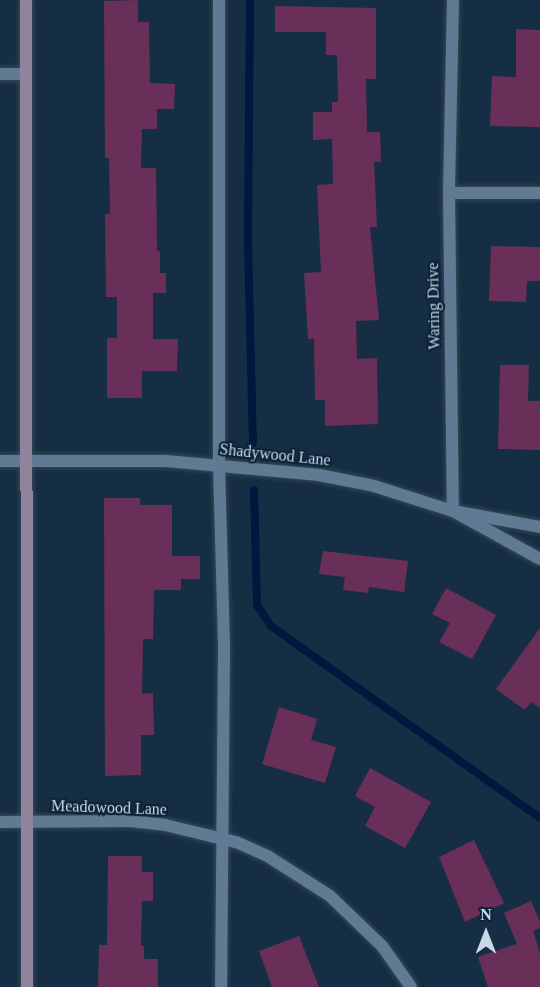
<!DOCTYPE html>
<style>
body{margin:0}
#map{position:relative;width:540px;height:987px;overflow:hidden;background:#162e43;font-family:"Times New Roman",serif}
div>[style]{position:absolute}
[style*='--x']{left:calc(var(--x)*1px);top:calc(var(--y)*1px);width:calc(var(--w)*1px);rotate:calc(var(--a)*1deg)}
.stream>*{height:8px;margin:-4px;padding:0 4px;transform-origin:4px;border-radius:4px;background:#00183e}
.building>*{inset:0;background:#692f59}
.roads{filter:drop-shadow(0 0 2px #354859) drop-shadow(0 0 2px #354859)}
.lane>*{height:12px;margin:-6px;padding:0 6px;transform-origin:6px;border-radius:6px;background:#5f7a92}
.street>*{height:12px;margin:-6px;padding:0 6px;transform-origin:6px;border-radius:6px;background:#5f7a92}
.secondary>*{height:12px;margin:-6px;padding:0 6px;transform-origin:6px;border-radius:6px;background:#8f849c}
span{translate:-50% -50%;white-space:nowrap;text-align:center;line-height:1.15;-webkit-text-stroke:4.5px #0b2438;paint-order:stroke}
.street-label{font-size:16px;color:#cad8e6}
.north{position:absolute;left:456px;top:903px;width:60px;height:60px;-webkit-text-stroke:4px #0b2438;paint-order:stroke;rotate:0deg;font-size:16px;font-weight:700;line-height:24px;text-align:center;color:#cad8e6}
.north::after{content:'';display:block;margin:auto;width:21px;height:27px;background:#cad8e6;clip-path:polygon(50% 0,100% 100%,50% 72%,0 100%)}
</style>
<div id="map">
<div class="stream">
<div style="--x:250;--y:0;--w:242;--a:90.5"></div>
<div style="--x:248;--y:242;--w:201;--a:88.6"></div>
<div style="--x:254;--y:490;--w:115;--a:88.5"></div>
<div style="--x:257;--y:605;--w:25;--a:56"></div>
<div style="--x:271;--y:626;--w:330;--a:35.5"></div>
</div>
<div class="building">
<div style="clip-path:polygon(138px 0,138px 22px,149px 22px,150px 83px,175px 84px,174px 109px,157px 109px,157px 129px,142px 129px,141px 168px,156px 168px,157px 251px,160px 251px,160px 273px,166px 273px,166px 293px,153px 293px,153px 339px,178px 339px,177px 371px,142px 371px,142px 398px,107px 398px,107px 338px,117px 338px,117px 297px,106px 297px,105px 214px,110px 214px,109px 158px,105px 158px,104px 1px)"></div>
<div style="clip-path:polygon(275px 6px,376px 8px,376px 79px,366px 79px,367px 132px,380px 132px,381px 162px,374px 162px,377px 227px,370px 227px,379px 320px,356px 321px,357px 359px,377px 358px,378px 424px,325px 426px,325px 400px,315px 400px,314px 339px,308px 339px,304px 273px,321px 272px,317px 185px,333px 184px,332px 139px,313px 140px,313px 112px,332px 112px,332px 102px,338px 102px,337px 55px,326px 55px,326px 32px,275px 32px)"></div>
<div style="clip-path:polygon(516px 29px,540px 30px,540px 127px,490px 126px,492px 76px,516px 77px)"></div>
<div style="clip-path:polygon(491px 246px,540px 247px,540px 281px,527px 281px,526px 302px,489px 301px)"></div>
<div style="clip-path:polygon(500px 365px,529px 365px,528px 401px,540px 401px,540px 450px,498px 449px)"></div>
<div style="clip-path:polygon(104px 498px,140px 498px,140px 505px,172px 505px,172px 556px,200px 556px,200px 579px,181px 579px,181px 590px,154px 590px,153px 639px,143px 639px,142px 694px,153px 693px,154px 735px,141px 735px,141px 775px,105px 776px)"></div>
<div style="clip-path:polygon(323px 551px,408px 561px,404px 592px,369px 587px,368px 593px,343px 590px,345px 577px,319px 574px)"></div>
<div style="clip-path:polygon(446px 588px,496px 615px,472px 659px,439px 642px,450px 623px,432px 614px)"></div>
<div style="clip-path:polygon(540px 628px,540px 708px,531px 702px,525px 710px,496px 689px)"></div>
<div style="clip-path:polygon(279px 707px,317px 719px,311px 740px,336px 747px,325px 783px,262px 764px)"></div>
<div style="clip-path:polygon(370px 768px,431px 802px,405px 848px,365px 826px,375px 807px,355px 796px)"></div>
<div style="clip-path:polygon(474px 840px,504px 903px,465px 922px,439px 857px)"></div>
<div style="clip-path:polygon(108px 856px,142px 856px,142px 872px,153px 872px,153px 901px,142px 901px,141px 946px,144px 946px,144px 959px,158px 959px,158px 987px,98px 987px,99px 945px,107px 945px)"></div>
<div style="clip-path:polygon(531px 901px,540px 922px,540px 928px,533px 931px,540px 953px,540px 987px,488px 987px,478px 957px,517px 944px,504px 913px)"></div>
<div style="clip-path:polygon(299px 936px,319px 987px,272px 987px,259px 951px)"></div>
</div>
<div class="roads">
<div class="lane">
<div style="--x:219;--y:466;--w:184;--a:88.4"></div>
<div style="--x:224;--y:650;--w:337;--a:90.5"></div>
</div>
<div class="street">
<div style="--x:219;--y:0;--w:466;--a:90"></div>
<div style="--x:453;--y:0;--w:193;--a:91.2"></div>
<div style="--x:449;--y:193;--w:318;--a:89.3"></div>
<div style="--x:453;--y:511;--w:99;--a:28.9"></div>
<div style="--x:0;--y:74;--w:26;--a:0"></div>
<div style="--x:449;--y:193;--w:91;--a:0"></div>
<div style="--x:0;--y:461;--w:166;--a:0"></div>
<div style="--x:166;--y:461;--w:154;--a:5.2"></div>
<div style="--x:319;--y:475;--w:56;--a:11.3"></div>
<div style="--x:374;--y:486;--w:83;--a:17.6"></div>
<div style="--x:453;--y:511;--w:88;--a:10.4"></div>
<div style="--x:0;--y:822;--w:129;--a:-0.4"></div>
<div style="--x:129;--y:821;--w:36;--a:6"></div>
<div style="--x:165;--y:825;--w:73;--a:13.5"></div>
<div style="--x:236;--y:842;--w:36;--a:24"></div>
<div style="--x:269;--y:857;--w:72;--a:32.6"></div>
<div style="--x:330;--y:896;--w:72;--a:43.9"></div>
<div style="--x:382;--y:946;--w:50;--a:54.7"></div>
</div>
<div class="secondary">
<div style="--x:26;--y:0;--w:987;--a:89.94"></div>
</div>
</div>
<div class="street-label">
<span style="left:434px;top:306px;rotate:-91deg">Waring Drive</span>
<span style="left:275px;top:455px;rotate:6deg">Shadywood Lane</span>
<span style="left:109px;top:808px;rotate:2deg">Meadowood Lane</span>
</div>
<div class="north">N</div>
</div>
